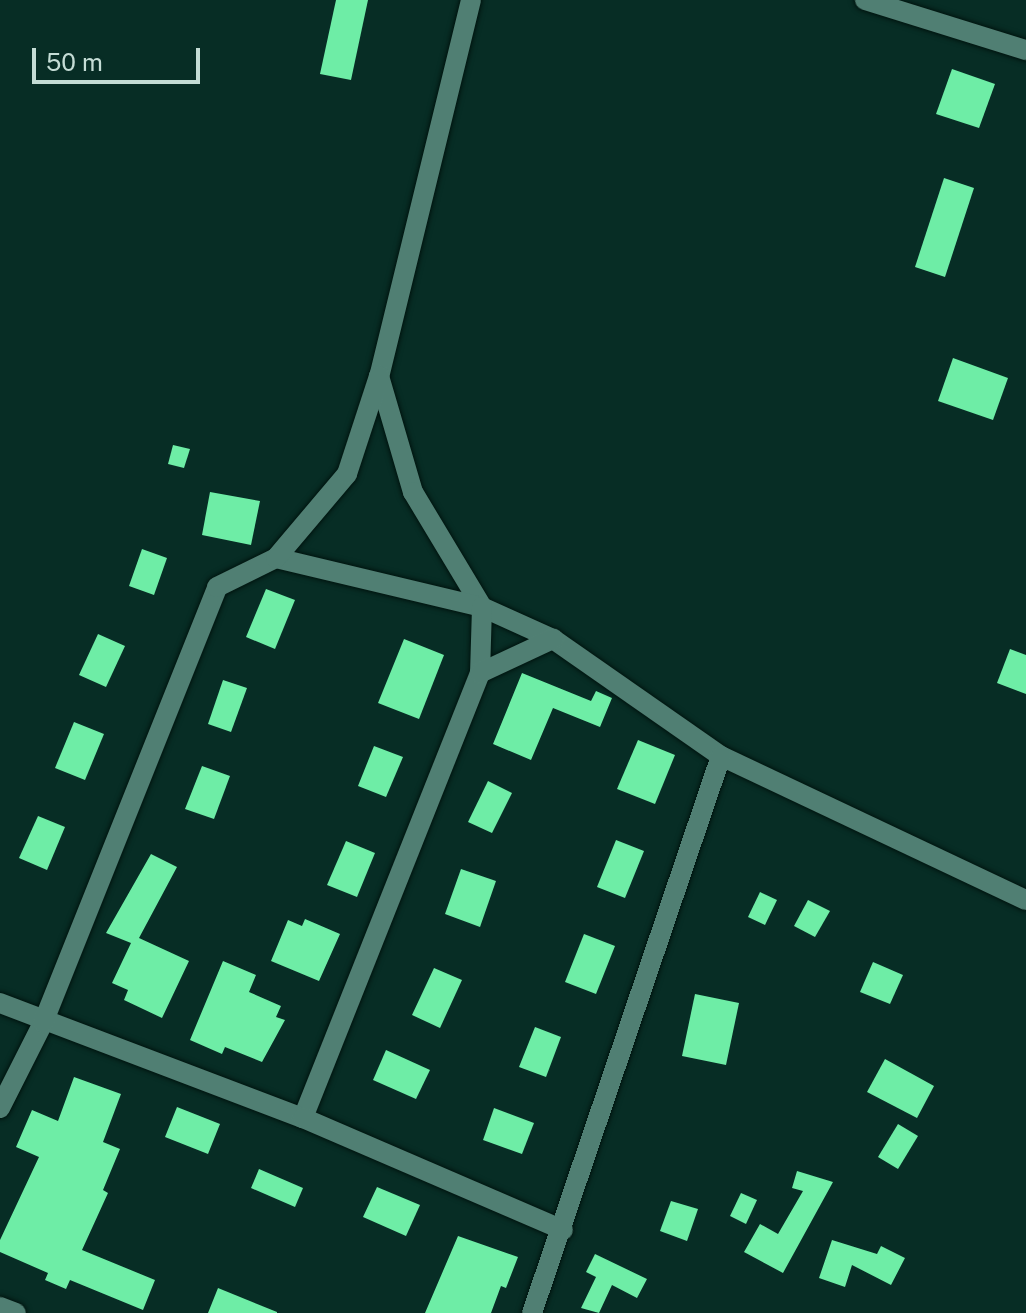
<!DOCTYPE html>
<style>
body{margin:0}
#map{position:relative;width:1026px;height:1313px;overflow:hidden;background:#072d25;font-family:"Public Sans",sans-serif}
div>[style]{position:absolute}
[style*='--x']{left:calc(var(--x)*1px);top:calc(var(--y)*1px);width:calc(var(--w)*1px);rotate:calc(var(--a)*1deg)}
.building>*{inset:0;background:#6eeda6}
.roads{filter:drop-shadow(0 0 2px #00140f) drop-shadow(0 0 2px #00140f)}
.minor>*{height:20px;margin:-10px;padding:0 10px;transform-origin:10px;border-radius:10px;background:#507f73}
span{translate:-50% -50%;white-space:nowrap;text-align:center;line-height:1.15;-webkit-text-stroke:8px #072d25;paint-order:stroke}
.scale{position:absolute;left:32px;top:48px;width:168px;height:36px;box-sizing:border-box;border:4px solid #c4dcd5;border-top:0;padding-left:10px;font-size:24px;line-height:28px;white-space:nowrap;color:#c4dcd5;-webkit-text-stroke:6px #072d25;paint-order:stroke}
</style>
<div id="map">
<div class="building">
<div style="clip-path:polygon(336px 0,368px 0,351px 80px,320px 74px)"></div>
<div style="clip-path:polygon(952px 69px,995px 84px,979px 128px,936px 114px)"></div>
<div style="clip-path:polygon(944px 178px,974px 188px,945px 277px,915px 267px)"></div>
<div style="clip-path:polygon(953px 358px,1008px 378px,993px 420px,938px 401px)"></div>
<div style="clip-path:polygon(173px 445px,190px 449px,184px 468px,168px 464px)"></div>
<div style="clip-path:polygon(210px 492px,260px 501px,251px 545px,202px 535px)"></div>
<div style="clip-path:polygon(142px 549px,167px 558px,154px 595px,129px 586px)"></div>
<div style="clip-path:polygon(266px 589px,295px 600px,275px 649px,246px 637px)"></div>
<div style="clip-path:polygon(98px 634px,125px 646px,106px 687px,79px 675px)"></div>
<div style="clip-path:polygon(404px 639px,444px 655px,419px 719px,378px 703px)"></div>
<div style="clip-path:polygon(1010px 649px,1026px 655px,1026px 694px,997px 683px)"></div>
<div style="clip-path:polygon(522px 673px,591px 701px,596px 691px,612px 698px,600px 727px,553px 708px,531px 760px,493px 744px)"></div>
<div style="clip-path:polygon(223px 680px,247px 688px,231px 732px,208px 724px)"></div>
<div style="clip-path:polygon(74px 722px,104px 734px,85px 780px,55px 768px)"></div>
<div style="clip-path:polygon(638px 740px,675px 755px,655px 804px,617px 789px)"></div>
<div style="clip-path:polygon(374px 746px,403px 757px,386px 797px,358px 786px)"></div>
<div style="clip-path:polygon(202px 766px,230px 776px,214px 819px,185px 809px)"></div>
<div style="clip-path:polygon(488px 781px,512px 793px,492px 833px,468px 822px)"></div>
<div style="clip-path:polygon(38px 816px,65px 827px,47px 870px,19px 858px)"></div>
<div style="clip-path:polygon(616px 840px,644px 851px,625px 898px,597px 887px)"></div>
<div style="clip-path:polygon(346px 841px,375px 853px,357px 897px,327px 885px)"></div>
<div style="clip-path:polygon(151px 854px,177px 867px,139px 938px,189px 961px,162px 1018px,124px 1000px,128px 990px,112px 983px,131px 943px,106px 933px)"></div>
<div style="clip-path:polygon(461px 869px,496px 881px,480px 927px,445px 914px)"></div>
<div style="clip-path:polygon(760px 892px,777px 900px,765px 925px,748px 917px)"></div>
<div style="clip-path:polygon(808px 900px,830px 911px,815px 937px,794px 926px)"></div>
<div style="clip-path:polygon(305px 919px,340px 934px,319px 981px,271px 961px,288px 920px,302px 926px)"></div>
<div style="clip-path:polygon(584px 934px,615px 946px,596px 994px,565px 982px)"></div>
<div style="clip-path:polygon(223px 961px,256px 975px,249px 992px,281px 1006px,276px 1017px,285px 1020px,262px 1062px,225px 1047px,222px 1054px,190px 1040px)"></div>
<div style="clip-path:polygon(873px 962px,903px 975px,890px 1004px,860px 992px)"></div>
<div style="clip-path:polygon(434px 968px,462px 980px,440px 1028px,412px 1015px)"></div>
<div style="clip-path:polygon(695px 994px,739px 1003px,726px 1065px,682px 1056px)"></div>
<div style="clip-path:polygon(535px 1027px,561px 1037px,546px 1077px,519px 1067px)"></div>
<div style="clip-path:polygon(386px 1050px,430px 1070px,416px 1099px,373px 1080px)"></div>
<div style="clip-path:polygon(885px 1059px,934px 1086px,917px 1118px,867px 1092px)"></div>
<div style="clip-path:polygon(74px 1077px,121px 1094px,103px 1142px,120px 1149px,103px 1190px,108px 1193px,82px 1250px,155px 1280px,143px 1310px,70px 1280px,66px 1289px,45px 1280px,48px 1273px,0 1252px,0 1240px,39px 1157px,16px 1147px,32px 1110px,58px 1121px)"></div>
<div style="clip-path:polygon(177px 1107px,220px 1124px,208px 1154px,165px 1137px)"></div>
<div style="clip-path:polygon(494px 1108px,534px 1123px,522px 1154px,483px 1140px)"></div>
<div style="clip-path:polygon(898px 1124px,918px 1136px,898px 1169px,878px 1157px)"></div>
<div style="clip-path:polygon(259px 1169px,303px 1188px,295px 1207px,251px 1188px)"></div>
<div style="clip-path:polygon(797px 1171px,833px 1182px,783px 1273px,744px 1252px,760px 1224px,778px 1234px,803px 1191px,792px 1188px)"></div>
<div style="clip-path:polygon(377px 1187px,420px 1205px,406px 1236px,363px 1217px)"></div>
<div style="clip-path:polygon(741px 1193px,757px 1200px,746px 1224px,730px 1216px)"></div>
<div style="clip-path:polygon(671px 1201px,698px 1209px,687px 1241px,660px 1231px)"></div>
<div style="clip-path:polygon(458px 1236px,518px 1257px,506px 1288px,501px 1286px,491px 1313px,425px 1313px)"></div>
<div style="clip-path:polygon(832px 1240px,877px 1254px,881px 1246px,905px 1258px,891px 1285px,852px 1265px,845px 1287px,819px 1278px)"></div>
<div style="clip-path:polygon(595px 1254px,647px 1279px,637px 1298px,612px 1285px,599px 1313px,581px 1308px,596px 1277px,586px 1272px)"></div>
<div style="clip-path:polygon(218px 1288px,277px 1312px,277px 1313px,208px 1313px)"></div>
</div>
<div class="roads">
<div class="minor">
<div style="--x:471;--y:0;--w:387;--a:103.7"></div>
<div style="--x:379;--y:376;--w:121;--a:73.7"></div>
<div style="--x:413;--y:492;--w:134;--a:59"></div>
<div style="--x:482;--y:607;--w:78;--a:24.3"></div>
<div style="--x:553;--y:639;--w:205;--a:34.9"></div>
<div style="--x:721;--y:756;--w:337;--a:25.3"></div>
<div style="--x:865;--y:0;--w:169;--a:17.3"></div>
<div style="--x:276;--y:558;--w:212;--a:13.4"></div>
<div style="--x:482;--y:607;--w:66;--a:91.7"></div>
<div style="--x:480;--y:673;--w:479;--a:111.7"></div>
<div style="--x:480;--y:673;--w:81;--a:-25"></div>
<div style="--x:0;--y:1003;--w:324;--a:20.8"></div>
<div style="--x:303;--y:1118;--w:283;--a:23.3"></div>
<div style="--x:0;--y:1108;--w:95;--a:-63.2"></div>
<div style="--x:43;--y:1023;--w:469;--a:-68.2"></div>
<div style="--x:217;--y:587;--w:66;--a:-26.2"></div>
<div style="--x:276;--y:558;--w:110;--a:-49.8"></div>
<div style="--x:347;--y:474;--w:103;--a:-71.9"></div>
<div style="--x:0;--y:1307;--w:17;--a:21"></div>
<div style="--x:532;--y:1313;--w:588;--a:-71.26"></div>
</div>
</div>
<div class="scale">50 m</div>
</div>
